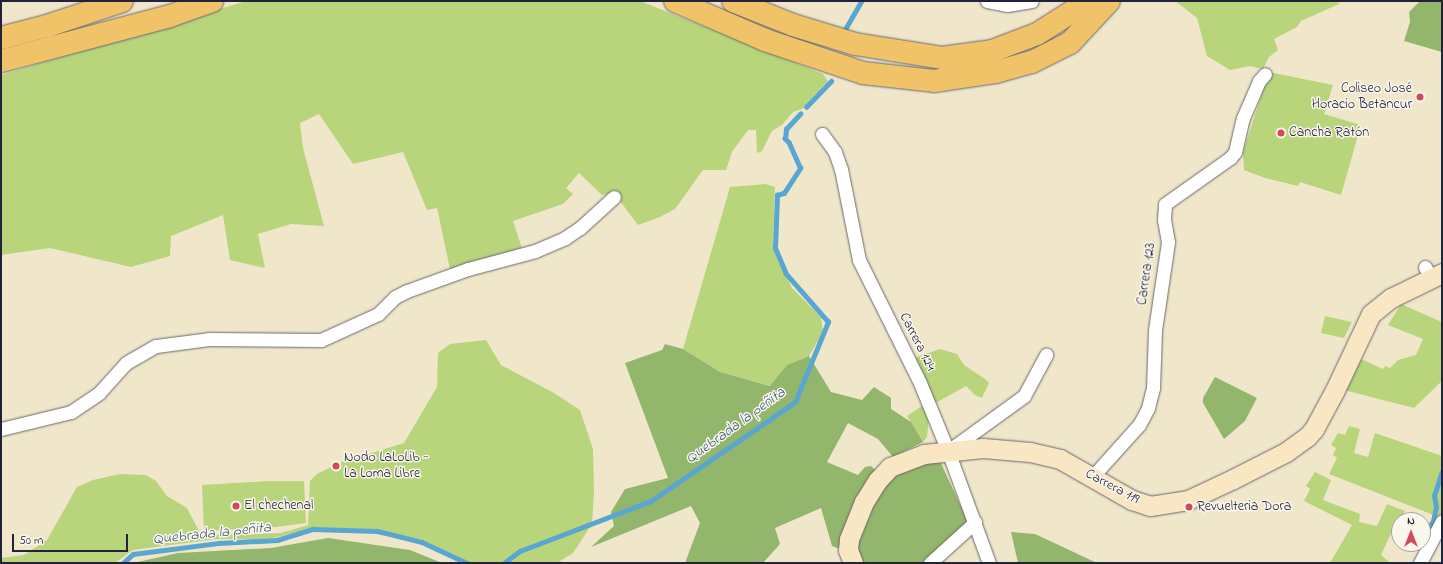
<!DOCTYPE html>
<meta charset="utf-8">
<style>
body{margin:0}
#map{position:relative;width:1443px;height:564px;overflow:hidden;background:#f0e7cb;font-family:"Indie Flower",sans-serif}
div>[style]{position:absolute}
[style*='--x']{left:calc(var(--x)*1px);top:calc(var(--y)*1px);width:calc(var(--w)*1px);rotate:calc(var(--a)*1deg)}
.green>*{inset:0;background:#b8d57b}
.forest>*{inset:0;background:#92b66b}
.stream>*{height:4.5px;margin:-2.25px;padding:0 2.25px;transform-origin:2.25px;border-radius:2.25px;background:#58a6d1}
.roads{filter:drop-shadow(0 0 1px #6a676d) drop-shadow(0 0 1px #6a676d)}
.street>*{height:13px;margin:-6.5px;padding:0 6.5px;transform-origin:6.5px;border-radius:6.5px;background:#fff}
.secondary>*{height:19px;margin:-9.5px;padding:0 9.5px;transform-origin:9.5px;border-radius:9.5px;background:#f9e7c3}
.highway>*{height:22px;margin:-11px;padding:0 11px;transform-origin:11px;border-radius:11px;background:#f1c369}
.dots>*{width:11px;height:11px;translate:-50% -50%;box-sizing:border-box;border:2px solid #fbf7ec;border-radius:50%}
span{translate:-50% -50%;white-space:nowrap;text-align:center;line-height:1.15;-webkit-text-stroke:3px #fbf7ec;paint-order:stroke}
.poi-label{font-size:14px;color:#22223b}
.right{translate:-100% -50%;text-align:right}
.left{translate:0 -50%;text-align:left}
.street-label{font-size:14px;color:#22223b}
.water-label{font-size:15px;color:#385777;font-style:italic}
.frame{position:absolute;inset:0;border:2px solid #22223b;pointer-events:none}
.north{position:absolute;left:1391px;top:512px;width:40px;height:40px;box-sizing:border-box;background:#fbf7ec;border:1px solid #a4a2a5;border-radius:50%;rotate:0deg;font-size:11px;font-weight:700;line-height:16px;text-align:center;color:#22223b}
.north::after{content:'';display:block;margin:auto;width:14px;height:18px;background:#d1495b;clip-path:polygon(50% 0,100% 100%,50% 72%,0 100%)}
.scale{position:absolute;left:12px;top:534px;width:116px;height:18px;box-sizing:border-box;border:2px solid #22223b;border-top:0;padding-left:5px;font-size:12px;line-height:14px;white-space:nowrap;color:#22223b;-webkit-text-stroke:3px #fbf7ec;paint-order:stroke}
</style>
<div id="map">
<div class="green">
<div style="clip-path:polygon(246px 1px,640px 1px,823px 74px,828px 81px,802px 109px,793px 112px,782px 125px,772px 131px,762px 151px,757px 153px,756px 130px,748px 130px,732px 152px,726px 170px,703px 170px,675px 209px,660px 217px,638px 225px,614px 193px,602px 195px,579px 173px,566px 188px,573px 194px,563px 204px,513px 221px,523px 251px,450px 269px,437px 208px,427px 210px,403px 152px,353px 164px,319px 114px,300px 123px,303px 148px,324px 226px,291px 224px,258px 234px,265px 268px,230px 260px,223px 215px,171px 236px,170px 256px,131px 267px,50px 248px,1px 255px,1px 75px)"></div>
<div style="clip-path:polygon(1175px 1px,1338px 1px,1339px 4px,1301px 21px,1297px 27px,1274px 39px,1278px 50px,1269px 57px,1263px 69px,1250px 66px,1230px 70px,1207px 56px,1197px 18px)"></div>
<div style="clip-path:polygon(1269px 72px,1333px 85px,1324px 114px,1361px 125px,1341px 195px,1300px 182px,1298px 186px,1265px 178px,1244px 170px,1243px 152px)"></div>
<div style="clip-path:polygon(766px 184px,775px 187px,773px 248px,792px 288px,821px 317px,823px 332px,809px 356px,787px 365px,771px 386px,720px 372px,683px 349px,730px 187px)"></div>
<div style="clip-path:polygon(1401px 304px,1442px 322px,1442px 381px,1414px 408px,1344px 390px,1359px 358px,1383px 369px,1385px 366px,1390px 368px,1398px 360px,1416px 355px,1423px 339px,1388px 325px)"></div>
<div style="clip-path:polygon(1325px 316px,1352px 322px,1344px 338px,1321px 333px)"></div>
<div style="clip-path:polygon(486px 340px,501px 365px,554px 393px,580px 410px,593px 449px,594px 492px,592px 524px,573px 553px,557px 563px,471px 563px,422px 540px,377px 530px,337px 528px,313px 528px,269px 539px,216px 539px,133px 550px,115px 563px,1px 563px,1px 558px,24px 555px,47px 540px,77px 487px,93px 480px,120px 474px,146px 475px,156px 481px,167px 496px,187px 508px,201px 535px,281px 533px,308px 525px,310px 481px,317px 474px,339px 463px,404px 443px,437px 387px,438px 353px,450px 344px)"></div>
<div style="clip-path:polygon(940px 349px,957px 354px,964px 365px,985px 379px,989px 383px,982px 398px,975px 395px,966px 386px,934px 404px,914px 358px)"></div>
<div style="clip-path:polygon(922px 406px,929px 417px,927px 437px,923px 442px,907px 416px)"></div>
<div style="clip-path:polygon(1349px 426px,1360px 429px,1354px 453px,1368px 457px,1375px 433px,1442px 456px,1441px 518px,1329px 474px,1337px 458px,1333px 455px,1336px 448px,1331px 445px,1338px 433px,1345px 435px)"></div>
<div style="clip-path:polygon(1315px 472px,1331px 480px,1323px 500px,1360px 514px,1359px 522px,1377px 526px,1387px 504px,1405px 511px,1401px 520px,1399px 520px,1397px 531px,1392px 531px,1381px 555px,1390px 563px,1330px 563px,1352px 525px,1304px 501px,1310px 489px,1306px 486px)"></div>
<div style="clip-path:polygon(269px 481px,304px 481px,306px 523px,269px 528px,204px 531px,202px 485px)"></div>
</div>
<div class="forest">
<div style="clip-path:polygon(1420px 1px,1442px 1px,1442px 52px,1404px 41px,1410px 22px,1409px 12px)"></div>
<div style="clip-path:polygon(665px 344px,683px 349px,720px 372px,770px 386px,787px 365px,809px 356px,831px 392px,862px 400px,874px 387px,891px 398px,891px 409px,911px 422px,923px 442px,893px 457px,878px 439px,848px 423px,827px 462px,858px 475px,865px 467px,871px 466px,875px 470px,840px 549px,832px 546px,821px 508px,775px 528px,780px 544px,763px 563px,685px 563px,700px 523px,691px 506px,591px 547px,614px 526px,611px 512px,625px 489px,668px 478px,625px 363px,662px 350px)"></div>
<div style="clip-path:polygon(1215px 377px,1257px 398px,1245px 421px,1224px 439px,1203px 403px,1203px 398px)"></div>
<div style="clip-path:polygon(940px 461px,968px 522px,926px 563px,858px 563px,855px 543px,869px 504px,890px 478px,922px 462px)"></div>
<div style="clip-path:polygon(1011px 532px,1035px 534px,1097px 563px,1018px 563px)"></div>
<div style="clip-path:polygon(328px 538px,410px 550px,442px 563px,133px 563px,178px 553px,271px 548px)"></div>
</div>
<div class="stream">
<div style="--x:844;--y:31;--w:34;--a:-60"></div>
<div style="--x:806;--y:107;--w:36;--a:-46"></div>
<div style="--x:1423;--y:535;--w:17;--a:-54"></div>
<div style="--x:1433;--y:521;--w:14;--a:-78"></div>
<div style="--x:1436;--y:507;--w:11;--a:-100"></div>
<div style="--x:1434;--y:496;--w:25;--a:-72"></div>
<div style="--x:1403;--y:547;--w:5;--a:-37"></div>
<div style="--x:123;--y:563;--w:13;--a:-42"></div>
<div style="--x:133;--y:554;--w:87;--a:-7.3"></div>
<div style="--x:219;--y:543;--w:58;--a:-3"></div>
<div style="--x:277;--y:540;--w:38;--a:-17"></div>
<div style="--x:313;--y:529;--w:64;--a:1.8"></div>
<div style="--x:377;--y:531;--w:17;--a:13"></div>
<div style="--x:394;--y:535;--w:29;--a:14"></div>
<div style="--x:422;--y:542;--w:50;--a:25"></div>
<div style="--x:504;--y:563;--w:20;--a:-37"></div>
<div style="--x:520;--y:551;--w:140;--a:-20.9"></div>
<div style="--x:651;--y:501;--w:175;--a:-34.5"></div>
<div style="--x:795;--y:402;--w:87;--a:-67.6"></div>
<div style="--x:828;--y:322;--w:64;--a:-131.2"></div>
<div style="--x:786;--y:274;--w:28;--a:-113"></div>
<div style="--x:775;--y:248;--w:53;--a:-87.8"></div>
<div style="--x:777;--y:195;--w:7;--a:-16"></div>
<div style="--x:784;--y:193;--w:30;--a:-57"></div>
<div style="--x:800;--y:168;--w:27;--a:-114"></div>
<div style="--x:789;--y:143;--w:6;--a:-135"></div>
<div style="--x:785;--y:139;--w:10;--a:-84"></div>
<div style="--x:786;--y:129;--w:21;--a:-47"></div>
</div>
<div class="roads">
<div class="street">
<div style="--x:987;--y:1;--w:20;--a:11"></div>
<div style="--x:1007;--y:5;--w:25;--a:-9"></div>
<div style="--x:822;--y:134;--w:22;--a:54"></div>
<div style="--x:835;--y:152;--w:18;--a:71"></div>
<div style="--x:841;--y:169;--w:93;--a:78.8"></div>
<div style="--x:859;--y:260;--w:137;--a:63.6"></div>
<div style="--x:920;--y:383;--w:74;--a:67.6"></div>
<div style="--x:948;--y:451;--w:119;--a:69.9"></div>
<div style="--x:1425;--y:267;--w:13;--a:61"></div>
<div style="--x:1;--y:429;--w:72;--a:-13.7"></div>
<div style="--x:71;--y:412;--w:34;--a:-34"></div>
<div style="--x:99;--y:393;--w:40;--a:-48"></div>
<div style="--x:126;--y:363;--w:34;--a:-30"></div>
<div style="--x:156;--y:346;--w:53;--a:-7.5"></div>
<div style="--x:209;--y:339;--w:112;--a:0.5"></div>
<div style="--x:321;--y:340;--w:63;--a:-24.5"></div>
<div style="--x:378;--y:314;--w:24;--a:-45"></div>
<div style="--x:395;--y:297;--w:13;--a:-27"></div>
<div style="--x:407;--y:291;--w:65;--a:-19.8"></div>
<div style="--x:468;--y:269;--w:69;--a:-15"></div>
<div style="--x:535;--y:251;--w:33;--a:-23"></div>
<div style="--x:565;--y:238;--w:18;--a:-34"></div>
<div style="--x:580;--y:228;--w:46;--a:-42.4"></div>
<div style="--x:948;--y:451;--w:94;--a:-35.9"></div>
<div style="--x:1024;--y:396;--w:47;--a:-61.8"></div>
<div style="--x:1093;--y:476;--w:69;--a:-48"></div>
<div style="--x:1139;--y:425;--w:19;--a:-62"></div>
<div style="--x:1148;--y:408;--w:21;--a:-76"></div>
<div style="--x:1153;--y:388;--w:58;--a:-88"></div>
<div style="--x:1155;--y:330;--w:89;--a:-81.6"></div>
<div style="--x:1168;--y:242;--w:22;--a:-100"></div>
<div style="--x:1164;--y:220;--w:16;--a:-86"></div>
<div style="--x:1165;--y:204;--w:80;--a:-35.3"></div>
<div style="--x:1230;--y:158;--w:8;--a:-50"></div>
<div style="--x:1235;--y:152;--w:35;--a:-77"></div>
<div style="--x:1243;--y:118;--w:40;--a:-66.6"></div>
<div style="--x:1259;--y:81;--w:9;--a:-49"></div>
<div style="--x:930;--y:563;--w:61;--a:-42.3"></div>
<div style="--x:1420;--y:563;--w:47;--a:-62.4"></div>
</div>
<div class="secondary">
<div style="--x:853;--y:563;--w:14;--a:-111"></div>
<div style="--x:848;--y:550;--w:11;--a:-85"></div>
<div style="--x:849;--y:539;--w:40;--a:-68"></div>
<div style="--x:864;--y:502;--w:25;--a:-58"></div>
<div style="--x:877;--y:481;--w:19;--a:-47"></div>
<div style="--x:890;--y:467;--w:36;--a:-21"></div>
<div style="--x:924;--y:454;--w:59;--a:-5.8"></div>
<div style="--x:983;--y:448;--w:47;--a:4.9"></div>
<div style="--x:1030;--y:452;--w:31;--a:13"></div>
<div style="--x:1060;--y:459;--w:83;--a:29.7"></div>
<div style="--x:1132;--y:500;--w:19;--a:18"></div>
<div style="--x:1150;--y:506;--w:38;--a:-9"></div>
<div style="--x:1188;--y:500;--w:50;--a:-25"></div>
<div style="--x:1233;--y:479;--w:59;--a:-27"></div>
<div style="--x:1286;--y:452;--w:26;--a:-36"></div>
<div style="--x:1307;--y:437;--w:11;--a:-49"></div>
<div style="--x:1314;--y:429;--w:44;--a:-61.7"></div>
<div style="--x:1335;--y:390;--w:84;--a:-64.7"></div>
<div style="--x:1371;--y:314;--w:26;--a:-39"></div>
<div style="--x:1391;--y:298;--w:57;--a:-26.1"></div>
</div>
<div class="highway">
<div style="--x:675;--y:1;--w:98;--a:23.4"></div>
<div style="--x:765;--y:40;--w:103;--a:18.6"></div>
<div style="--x:863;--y:73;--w:71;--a:6.4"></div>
<div style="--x:934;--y:81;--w:63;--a:-8.3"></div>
<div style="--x:996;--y:72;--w:37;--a:-16"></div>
<div style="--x:1032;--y:62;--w:42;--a:-26.6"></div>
<div style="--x:1070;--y:43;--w:57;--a:-47.1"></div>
<div style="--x:733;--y:1;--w:65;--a:21.8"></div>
<div style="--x:793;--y:25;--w:65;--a:17"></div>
<div style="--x:855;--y:44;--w:88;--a:9.1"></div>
<div style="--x:942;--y:58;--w:50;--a:-8"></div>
<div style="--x:992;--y:51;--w:48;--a:-20.7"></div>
<div style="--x:1037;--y:34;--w:62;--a:-32.4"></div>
<div style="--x:1;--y:38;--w:48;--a:-14.6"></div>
<div style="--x:47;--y:26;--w:79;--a:-18.4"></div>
<div style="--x:1;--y:61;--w:175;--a:-14.9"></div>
<div style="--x:170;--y:16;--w:45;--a:-19.7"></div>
</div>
</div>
<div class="dots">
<div style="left:1420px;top:97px;background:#d1495b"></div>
<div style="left:1281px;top:133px;background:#d1495b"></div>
<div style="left:336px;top:466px;background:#d1495b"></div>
<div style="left:236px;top:506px;background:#d1495b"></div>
<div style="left:1189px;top:507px;background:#d1495b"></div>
</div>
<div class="poi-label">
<span class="right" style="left:1412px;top:97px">Coliseo José<br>Horacio Betancur</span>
<span class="left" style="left:1289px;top:133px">Cancha Ratón</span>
<span class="left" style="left:344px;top:466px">Nodo LaLoLib -<br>La Loma Libre</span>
<span class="left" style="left:244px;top:506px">El chechenal</span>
<span class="left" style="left:1197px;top:507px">Revuelteria Dora</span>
</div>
<div class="street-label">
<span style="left:1147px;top:274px;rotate:-82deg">Carrera 123</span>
<span style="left:917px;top:342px;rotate:63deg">Carrera 124</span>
<span style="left:1112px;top:487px;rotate:28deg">Carrera 119</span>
</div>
<div class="water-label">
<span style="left:736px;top:426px;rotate:-36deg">Quebrada la peñita</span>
<span style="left:212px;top:534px;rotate:-6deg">Quebrada la peñita</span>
</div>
<div class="frame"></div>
<div class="north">N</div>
<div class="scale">50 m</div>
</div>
